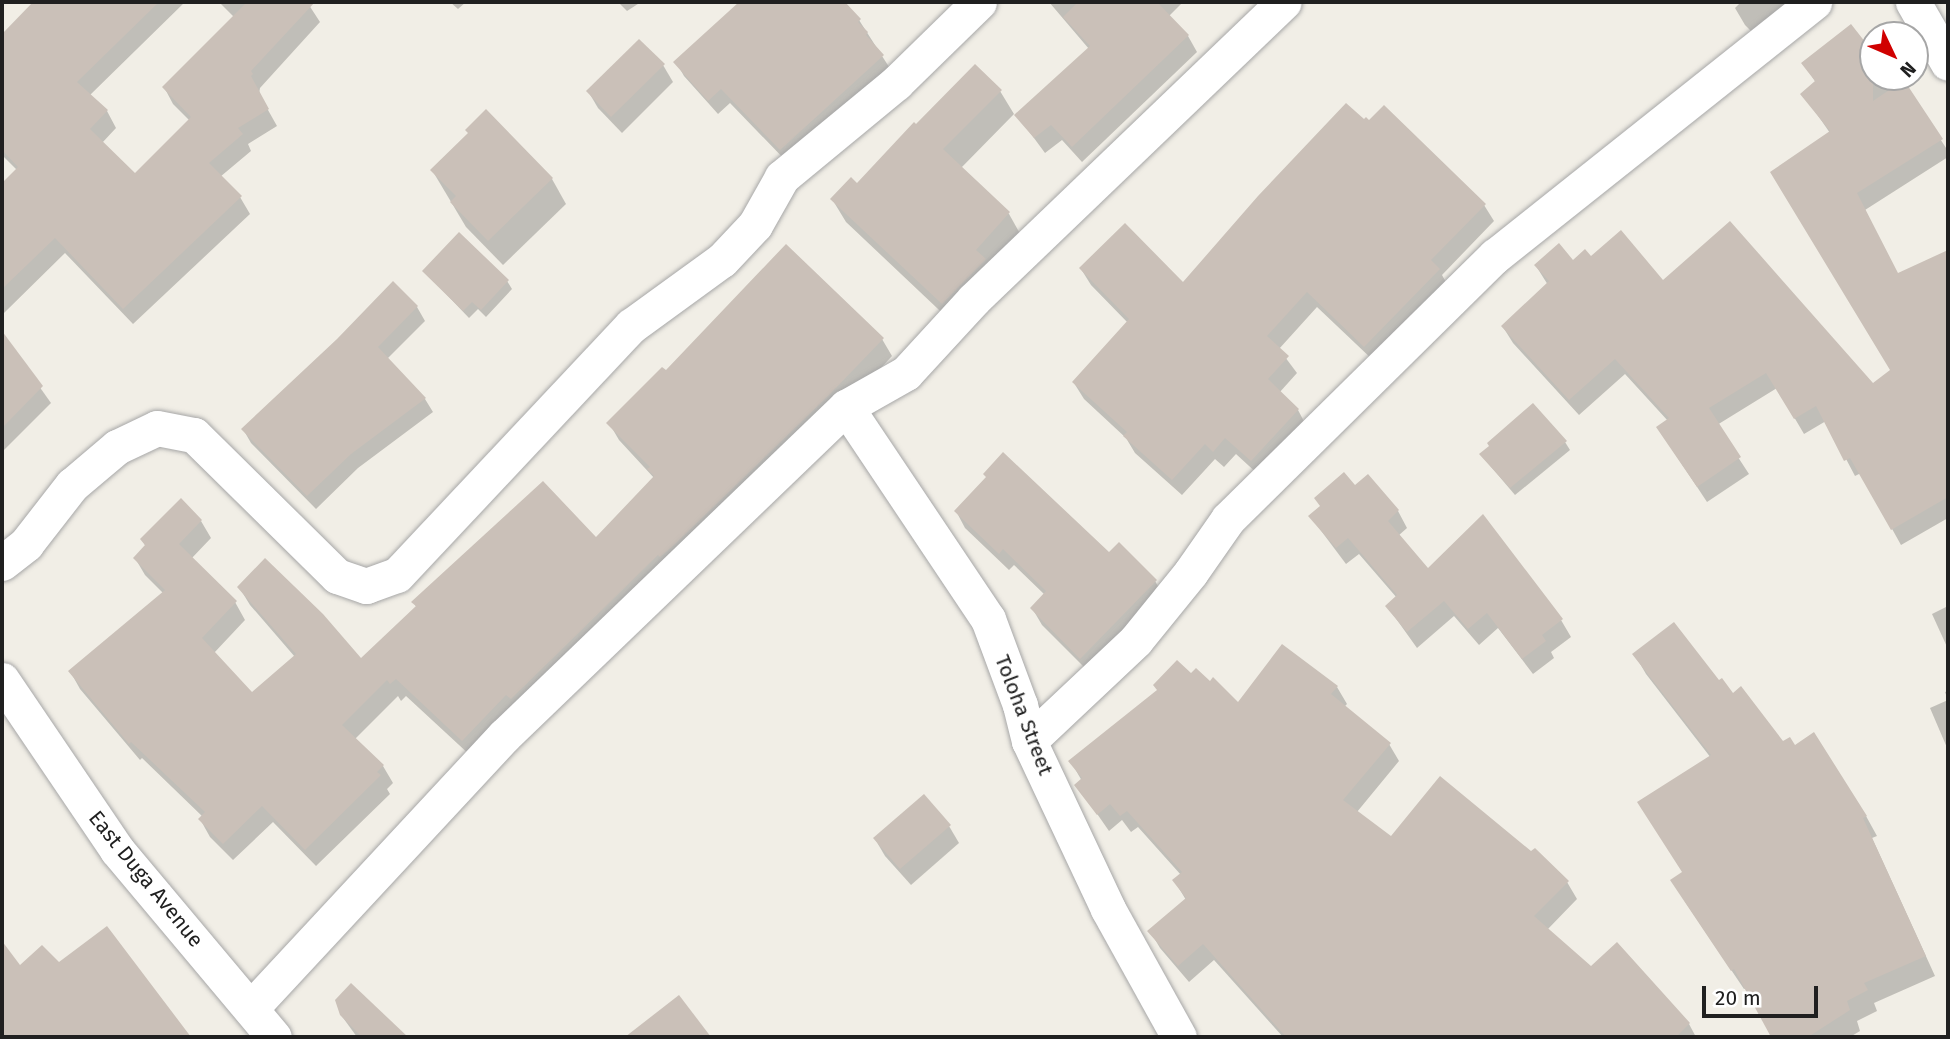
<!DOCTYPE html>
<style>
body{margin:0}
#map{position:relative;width:1950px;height:1039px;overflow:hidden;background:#f1eee6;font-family:"Fira Sans",sans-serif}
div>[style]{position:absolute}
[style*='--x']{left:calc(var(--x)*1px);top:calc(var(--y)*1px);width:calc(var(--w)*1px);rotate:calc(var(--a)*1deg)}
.shadow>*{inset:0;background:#0003}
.building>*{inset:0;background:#cac0b8}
.roads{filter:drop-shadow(0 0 2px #a7a7a7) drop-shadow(0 0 2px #a7a7a7)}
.minor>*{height:35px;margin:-17.5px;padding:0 17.5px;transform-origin:17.5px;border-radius:17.5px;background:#fff}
span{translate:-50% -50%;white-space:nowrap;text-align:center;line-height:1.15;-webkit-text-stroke:5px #fff;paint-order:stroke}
.street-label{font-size:21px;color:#202020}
.frame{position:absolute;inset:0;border:4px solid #202020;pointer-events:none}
.north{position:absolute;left:1859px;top:21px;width:70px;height:70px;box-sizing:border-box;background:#fff;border:2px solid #a6a6a6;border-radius:50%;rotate:134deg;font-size:19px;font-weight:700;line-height:28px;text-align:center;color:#202020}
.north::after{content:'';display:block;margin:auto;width:24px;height:32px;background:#d00100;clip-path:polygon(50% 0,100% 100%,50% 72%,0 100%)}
.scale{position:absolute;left:1702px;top:986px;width:116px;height:32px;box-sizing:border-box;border:4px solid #202020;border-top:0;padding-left:9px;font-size:21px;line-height:24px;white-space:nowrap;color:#202020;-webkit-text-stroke:5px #fff;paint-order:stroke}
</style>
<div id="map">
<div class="shadow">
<div style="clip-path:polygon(35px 2px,185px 2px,89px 96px,107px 111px,116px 128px,102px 143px,135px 175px,189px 120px,173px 104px,164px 87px,234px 17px,219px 2px,307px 2px,320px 22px,260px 88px,259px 94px,277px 126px,248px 144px,251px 151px,220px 177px,240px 197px,250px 214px,133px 324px,65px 253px,4px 313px,2px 311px,2px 185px,17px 170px,2px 155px,2px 36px)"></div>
<div style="clip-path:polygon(450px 2px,466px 2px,458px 9px)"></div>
<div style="clip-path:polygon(618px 2px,641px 2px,627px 11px)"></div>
<div style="clip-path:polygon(742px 2px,843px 2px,859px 20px,891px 70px,789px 164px,730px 103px,718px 114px,684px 76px,676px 62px)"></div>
<div style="clip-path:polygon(1049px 2px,1183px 2px,1169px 16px,1188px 36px,1197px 52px,1082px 162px,1062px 140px,1045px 153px,1017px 115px,1089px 49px)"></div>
<div style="clip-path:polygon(1741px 2px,1740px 2px,1811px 2px,1762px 42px,1745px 25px,1735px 8px)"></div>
<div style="clip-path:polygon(1873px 55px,1873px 77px,1900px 77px,1948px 151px,1948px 157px,1865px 210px,1898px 275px,1948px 252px,1948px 518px,1901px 545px,1861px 473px,1855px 476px,1826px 421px,1804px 434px,1777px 388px,1717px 425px,1749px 474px,1707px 502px,1668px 443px,1668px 421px,1625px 374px,1579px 415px,1513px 343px,1503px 327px,1548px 285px,1536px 266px,1591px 259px,1663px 283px,1873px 385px,1892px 371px,1830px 133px,1803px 94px,1816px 83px,1804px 63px)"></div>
<div style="clip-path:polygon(663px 65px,673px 82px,622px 133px,598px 108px,588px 91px)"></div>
<div style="clip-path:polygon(1000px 91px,1014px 114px,961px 168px,1009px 214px,1022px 237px,956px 326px,846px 222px,832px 199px,857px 186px,916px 126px)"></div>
<div style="clip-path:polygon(1364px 122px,1484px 205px,1494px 221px,1442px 275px,1448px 286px,1375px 362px,1317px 307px,1279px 349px,1297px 373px,1279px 393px,1298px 410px,1307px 427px,1261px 477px,1236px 454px,1224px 467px,1215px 459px,1182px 495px,1135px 453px,1126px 438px,1084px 399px,1074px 383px,1128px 323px,1091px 285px,1081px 269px,1183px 284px)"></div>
<div style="clip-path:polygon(432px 170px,552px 179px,566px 204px,503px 265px,466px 227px)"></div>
<div style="clip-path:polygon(424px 271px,507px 281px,512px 289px,486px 317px,478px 309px,469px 318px)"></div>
<div style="clip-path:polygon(393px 283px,417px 307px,425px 321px,387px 359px,425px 399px,433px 412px,358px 468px,316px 509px,251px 443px,243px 429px,339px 340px)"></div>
<div style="clip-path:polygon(2px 334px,51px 403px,2px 452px)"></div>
<div style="clip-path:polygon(882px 339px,892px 356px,840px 412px,472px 757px,406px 696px,401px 701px,398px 696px,355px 739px,383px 766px,393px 783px,387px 789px,390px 794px,316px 866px,273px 822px,233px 860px,210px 837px,200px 819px,203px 817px,142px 758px,140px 760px,80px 689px,70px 671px,163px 593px,145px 575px,135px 558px,146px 547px,142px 540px,201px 521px,211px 538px,191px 559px,235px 602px,245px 620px,214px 653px,252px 695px,295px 657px,250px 605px,239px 587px,361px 660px,417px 608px,413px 602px,596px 540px,655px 479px,619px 440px,609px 423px,666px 373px)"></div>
<div style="clip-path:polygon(1565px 442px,1570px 450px,1515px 495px,1481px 455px)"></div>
<div style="clip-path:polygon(1368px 477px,1398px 511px,1407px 528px,1398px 536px,1428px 570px,1561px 620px,1571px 637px,1551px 652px,1554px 658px,1533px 674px,1498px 628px,1479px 645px,1454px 616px,1417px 648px,1387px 606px,1397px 598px,1359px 554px,1346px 564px,1310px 516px)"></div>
<div style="clip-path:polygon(956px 511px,1109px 554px,1155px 581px,1165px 598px,1091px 674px,1042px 625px,1032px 608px,1045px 595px,1014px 565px,1009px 570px,965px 528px)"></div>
<div style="clip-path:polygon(1948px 606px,1948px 649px,1932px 614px)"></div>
<div style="clip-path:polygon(1635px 655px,1718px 682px,1783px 744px,1794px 747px,1866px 816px,1877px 836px,1872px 838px,1935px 976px,1874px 1003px,1877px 1011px,1857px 1021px,1860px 1031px,1850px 1037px,1773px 1037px,1747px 988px,1744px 989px,1684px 900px,1683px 873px,1711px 758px,1646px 674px)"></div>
<div style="clip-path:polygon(1191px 676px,1239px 705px,1337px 687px,1347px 704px,1344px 707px,1389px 744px,1399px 761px,1357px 812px,1391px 839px,1567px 882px,1577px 899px,1547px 930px,1591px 969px,1617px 945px,1689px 1024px,1696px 1037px,1283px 1037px,1214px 960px,1189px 982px,1160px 948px,1150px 931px,1186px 900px,1174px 880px,1181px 875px,1138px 827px,1131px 832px,1122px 820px,1109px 831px,1077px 785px,1082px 781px,1071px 762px)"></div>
<div style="clip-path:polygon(1948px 691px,1948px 750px,1930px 708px,1948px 700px,1945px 692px)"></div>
<div style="clip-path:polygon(949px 826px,959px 843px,911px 885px,885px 856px,875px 839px)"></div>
<div style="clip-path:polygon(107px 928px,189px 1037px,2px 1037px,2px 944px,20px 967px,59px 965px)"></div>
<div style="clip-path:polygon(341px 1015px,388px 1020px,401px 1037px,357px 1037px)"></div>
</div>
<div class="building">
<div style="clip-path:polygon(33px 2px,159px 2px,77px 82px,108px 110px,90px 129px,135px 173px,191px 117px,162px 87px,247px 2px,315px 2px,251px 71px,253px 74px,251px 76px,269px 109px,238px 128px,243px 134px,209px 163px,242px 196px,123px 309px,55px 238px,2px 289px,2px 183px,18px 167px,2px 150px,2px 34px)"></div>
<div style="clip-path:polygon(739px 2px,845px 2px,861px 19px,858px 22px,868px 32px,866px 35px,884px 55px,780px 150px,721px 89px,708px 101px,673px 62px)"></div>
<div style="clip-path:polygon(1078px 2px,1157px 2px,1189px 35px,1072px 147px,1051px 125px,1034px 138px,1014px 115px,1090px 46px,1063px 17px)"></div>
<div style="clip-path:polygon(1851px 24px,1873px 52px,1873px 101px,1904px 80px,1943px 139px,1857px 193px,1898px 273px,1948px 250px,1948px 497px,1891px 530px,1850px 458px,1844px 461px,1816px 406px,1794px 419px,1766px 373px,1709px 408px,1741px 457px,1697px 487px,1656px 427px,1669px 418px,1615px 359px,1569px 400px,1501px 326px,1549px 281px,1534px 265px,1559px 243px,1573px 260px,1585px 249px,1591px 256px,1621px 230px,1663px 280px,1730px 221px,1873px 383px,1890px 370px,1770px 172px,1830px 131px,1800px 94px,1815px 81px,1801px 63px)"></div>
<div style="clip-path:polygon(639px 39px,665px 64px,611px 117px,586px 91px)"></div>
<div style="clip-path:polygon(975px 64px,1002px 90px,943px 149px,1010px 212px,976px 250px,986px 259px,942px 304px,830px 199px,851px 177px,857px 183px,914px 122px,916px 124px)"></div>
<div style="clip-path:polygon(1346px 103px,1364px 119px,1366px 117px,1369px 120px,1384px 105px,1486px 204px,1431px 260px,1440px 269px,1364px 347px,1307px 292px,1267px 336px,1289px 356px,1268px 379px,1299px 409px,1251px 461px,1225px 438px,1213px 452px,1205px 444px,1172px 480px,1123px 436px,1127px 432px,1072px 382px,1129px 319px,1079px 268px,1125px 223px,1183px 282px,1258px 196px)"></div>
<div style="clip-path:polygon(486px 109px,553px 178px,488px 241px,450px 202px,456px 196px,430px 170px,468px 133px,465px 130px)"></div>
<div style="clip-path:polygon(459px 232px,509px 280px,481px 310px,472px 302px,463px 311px,422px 271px)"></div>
<div style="clip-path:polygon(786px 244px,884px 338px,830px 394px,674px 545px,660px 557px,658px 555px,511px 699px,506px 695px,462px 741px,396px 679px,390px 684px,387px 680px,342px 725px,384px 765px,377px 772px,381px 775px,305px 850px,262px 806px,223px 844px,198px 819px,205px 812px,131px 742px,129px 744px,68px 671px,165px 590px,133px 558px,145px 545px,140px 539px,181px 498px,202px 520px,179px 544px,237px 601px,202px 638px,252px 692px,296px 654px,237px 587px,265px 558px,323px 614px,361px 658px,416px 606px,411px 602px,543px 481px,596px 537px,654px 476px,647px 469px,650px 467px,606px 423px,662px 367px,666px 370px)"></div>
<div style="clip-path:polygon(393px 281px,418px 306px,378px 347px,426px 398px,351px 454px,307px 496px,241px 429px,337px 339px)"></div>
<div style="clip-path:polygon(2px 331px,43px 386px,2px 428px)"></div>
<div style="clip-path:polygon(1533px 403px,1567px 441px,1510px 488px,1479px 454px,1489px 446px,1487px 443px)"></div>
<div style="clip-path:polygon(1003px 452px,1109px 552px,1119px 542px,1157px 580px,1080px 659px,1030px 608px,1046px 591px,1003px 549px,999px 554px,954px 511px,986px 477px,983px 474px)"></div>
<div style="clip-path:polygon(1344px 472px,1355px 485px,1368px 474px,1399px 510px,1388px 521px,1428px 568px,1483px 514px,1563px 619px,1542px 635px,1546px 641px,1522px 659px,1487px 613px,1468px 629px,1444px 601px,1407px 632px,1385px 606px,1397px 595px,1348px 538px,1336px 548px,1308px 516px,1320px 506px,1314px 498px)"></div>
<div style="clip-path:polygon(1674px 622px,1719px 680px,1722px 678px,1733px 693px,1741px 686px,1783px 741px,1790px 737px,1795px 745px,1814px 732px,1867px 816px,1863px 818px,1926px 956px,1864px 983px,1868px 990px,1847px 1001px,1850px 1010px,1808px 1037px,1771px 1037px,1734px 969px,1731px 971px,1670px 880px,1682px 872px,1637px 802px,1711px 755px,1632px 654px)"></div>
<div style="clip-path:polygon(1282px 644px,1338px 686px,1331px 694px,1391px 743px,1343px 800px,1391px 836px,1440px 776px,1531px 851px,1535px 848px,1569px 881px,1534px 916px,1591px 966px,1617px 942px,1690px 1023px,1676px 1037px,1286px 1037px,1203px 944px,1178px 966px,1147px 931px,1186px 898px,1172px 880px,1182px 872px,1127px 811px,1120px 816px,1110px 804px,1097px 815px,1074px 785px,1082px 778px,1068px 761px,1157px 690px,1153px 685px,1177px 660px,1191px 673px,1196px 668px,1210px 681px,1213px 677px,1238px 702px)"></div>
<div style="clip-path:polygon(924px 794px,951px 825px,900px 869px,873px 838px)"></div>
<div style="clip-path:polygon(107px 926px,191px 1037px,2px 1037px,2px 941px,20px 965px,42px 945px,59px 962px)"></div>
<div style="clip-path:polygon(351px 983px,408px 1037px,362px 1037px,340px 1015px,335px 1000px)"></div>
<div style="clip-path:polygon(679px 995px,711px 1037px,625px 1037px)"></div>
</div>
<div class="roads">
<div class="minor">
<div style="--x:1913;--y:2;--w:70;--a:60.2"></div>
<div style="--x:846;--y:407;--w:255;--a:56.2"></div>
<div style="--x:988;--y:619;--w:92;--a:69.6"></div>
<div style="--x:1020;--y:705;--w:37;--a:76"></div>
<div style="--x:1029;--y:741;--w:186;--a:64.8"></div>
<div style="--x:1108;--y:909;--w:146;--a:61"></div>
<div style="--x:2;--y:563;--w:31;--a:-38"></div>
<div style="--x:26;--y:544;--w:75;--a:-52.1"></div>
<div style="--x:72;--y:485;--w:59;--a:-40.2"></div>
<div style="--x:117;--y:447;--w:44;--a:-25.4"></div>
<div style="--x:157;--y:428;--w:38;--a:11"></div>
<div style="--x:194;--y:435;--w:201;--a:44.6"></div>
<div style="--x:337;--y:576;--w:31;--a:19"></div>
<div style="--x:366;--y:586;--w:33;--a:-20"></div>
<div style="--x:397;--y:575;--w:342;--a:-46.8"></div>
<div style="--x:631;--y:326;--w:112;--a:-36"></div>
<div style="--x:722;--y:260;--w:48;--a:-46.7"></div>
<div style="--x:755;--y:225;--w:55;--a:-60.6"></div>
<div style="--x:782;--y:177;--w:148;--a:-39.5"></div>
<div style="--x:896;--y:83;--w:116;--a:-44.3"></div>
<div style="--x:2;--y:680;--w:205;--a:55.9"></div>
<div style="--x:117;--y:850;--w:244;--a:50"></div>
<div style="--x:1029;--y:741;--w:147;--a:-43.3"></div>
<div style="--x:1136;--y:640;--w:87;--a:-51"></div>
<div style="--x:1191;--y:572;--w:65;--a:-55.1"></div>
<div style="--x:1228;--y:519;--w:375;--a:-44.6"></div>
<div style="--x:1495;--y:256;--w:408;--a:-38.5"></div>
<div style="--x:252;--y:1007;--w:371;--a:-47.1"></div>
<div style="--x:505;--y:735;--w:473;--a:-43.9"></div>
<div style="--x:846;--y:407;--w:69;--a:-29.5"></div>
<div style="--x:906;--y:373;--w:100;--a:-47.4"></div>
<div style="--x:974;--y:299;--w:429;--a:-43.8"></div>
</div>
</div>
<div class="street-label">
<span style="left:1024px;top:715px;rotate:69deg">Toloha Street</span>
<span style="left:146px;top:879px;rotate:51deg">East Duga Avenue</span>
</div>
<div class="frame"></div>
<div class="north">N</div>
<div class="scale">20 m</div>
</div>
